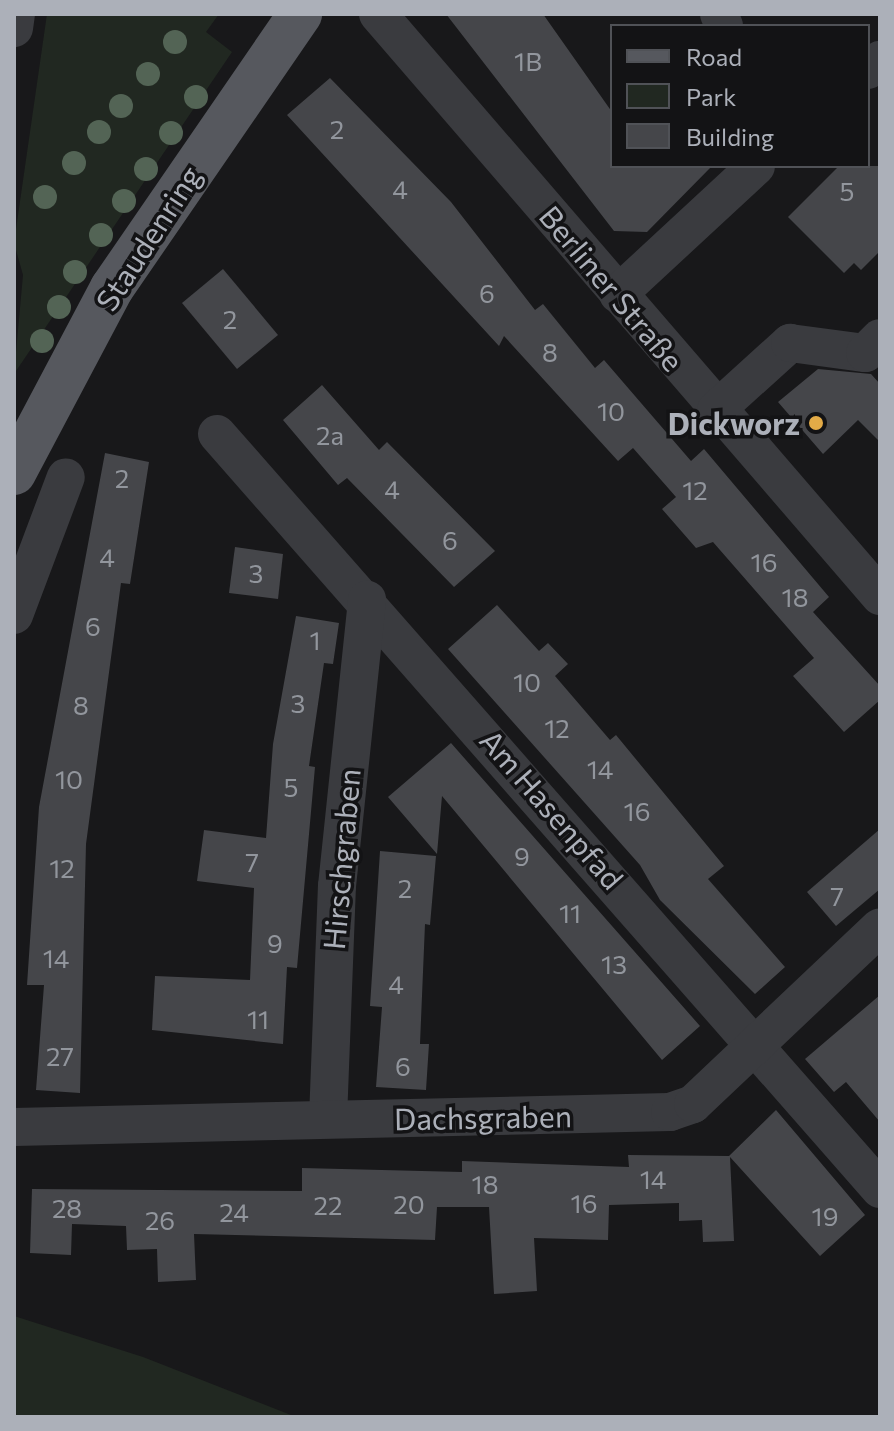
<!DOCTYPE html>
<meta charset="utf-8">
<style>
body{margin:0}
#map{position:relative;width:894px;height:1431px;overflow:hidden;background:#18181a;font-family:Commissioner,sans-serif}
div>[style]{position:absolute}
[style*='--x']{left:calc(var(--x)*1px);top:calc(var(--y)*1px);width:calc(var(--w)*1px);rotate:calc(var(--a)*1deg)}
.green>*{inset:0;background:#212821}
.building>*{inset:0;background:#45464a}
.minor>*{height:38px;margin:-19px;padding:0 19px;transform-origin:19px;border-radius:19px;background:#3a3b3f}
.major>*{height:44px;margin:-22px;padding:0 22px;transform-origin:22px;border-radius:22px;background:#56585e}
.trees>*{width:24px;height:24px;margin:-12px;border-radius:50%;background:#536455}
.dots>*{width:22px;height:22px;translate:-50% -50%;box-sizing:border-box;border:4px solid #131315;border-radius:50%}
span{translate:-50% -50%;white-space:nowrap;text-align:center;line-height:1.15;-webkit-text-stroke:7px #131315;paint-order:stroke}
.number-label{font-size:26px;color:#92969d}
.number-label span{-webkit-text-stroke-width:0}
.street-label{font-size:30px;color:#acb0b9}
.poi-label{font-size:30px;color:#acb0b9;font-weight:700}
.right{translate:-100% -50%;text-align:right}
.frame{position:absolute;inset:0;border:16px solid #acb0b9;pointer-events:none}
.legend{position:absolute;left:610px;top:24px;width:260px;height:144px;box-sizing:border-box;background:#131315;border:2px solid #505257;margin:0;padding:10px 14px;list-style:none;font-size:24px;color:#acb0b9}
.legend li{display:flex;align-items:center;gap:16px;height:40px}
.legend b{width:40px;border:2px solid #505257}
</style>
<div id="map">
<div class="green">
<div style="clip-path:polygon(47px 14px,219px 14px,206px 32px,232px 52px,14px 374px,23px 275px,14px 243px)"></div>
<div style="clip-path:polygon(14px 1316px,143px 1357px,296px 1417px,14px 1417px)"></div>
</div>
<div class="building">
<div style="clip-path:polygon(446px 14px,543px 14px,612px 112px,612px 166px,712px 166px,647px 232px,614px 231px)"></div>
<div style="clip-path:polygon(330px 78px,451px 202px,535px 310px,543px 304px,595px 368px,604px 360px,691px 461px,704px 449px,829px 597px,813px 612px,880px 686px,880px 700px,844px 732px,793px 676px,814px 658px,713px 542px,696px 548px,662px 509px,676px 497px,633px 448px,618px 461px,504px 336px,499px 346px,287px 115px)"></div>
<div style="clip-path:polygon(839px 166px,880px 166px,880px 251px,861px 270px,854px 263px,844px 273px,788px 217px)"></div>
<div style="clip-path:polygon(223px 269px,278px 335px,237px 369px,182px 303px)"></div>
<div style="clip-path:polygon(818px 369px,871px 374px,880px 384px,880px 442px,858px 420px,823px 454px,778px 402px)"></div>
<div style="clip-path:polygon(322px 385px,379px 450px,387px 442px,495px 551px,454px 587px,347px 478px,338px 485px,283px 420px)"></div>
<div style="clip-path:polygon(105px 453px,149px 462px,130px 584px,121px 583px,86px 844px,80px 1093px,36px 1090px,44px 985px,27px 985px,39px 807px)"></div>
<div style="clip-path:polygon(235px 547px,283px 554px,278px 599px,229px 593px)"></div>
<div style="clip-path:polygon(497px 605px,539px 651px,548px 643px,568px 664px,555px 676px,610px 740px,616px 735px,724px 866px,708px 879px,785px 967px,755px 994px,660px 900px,640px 865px,448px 649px)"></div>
<div style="clip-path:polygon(296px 616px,339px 623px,333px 664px,324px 663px,309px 766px,315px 767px,297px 968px,287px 967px,283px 1044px,152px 1030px,155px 976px,250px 980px,254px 888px,197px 881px,204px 830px,266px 838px,273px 744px)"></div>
<div style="clip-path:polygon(451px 743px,700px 1026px,662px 1060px,442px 796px,437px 854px,388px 797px)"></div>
<div style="clip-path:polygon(880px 829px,880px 889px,836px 926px,807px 892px)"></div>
<div style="clip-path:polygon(380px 851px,436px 856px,430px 925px,425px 924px,420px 1044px,429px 1044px,426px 1090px,376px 1087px,382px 1007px,370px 1006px)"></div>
<div style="clip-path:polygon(880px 995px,880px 1122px,846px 1082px,834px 1092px,805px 1059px)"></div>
<div style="clip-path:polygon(776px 1110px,865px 1215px,820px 1256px,730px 1157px,734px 1241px,703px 1242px,702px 1220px,679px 1221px,679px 1203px,609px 1205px,608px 1240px,534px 1238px,537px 1291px,494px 1294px,489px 1207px,437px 1207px,435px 1240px,194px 1234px,196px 1280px,158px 1282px,157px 1249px,127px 1250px,126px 1226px,72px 1224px,71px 1255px,30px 1253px,32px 1189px,302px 1191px,302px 1168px,462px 1172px,462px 1161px,629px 1167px,628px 1155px,729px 1156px)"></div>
</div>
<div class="minor">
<div style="--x:378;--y:14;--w:769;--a:49.22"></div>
<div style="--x:719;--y:14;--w:13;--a:67"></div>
<div style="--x:14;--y:28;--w:14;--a:-82"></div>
<div style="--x:868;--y:70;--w:16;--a:-40"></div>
<div style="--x:618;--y:294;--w:188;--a:-42.8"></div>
<div style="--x:716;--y:410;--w:100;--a:-42.2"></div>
<div style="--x:790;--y:343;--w:76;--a:7.6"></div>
<div style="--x:865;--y:353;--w:21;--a:-45"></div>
<div style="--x:217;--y:434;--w:1005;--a:48.71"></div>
<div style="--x:14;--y:615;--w:147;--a:-69.4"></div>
<div style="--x:328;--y:1119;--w:233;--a:-87.8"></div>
<div style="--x:337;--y:886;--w:288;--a:-84"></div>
<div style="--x:14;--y:1127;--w:656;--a:-1.31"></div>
<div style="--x:670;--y:1112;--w:24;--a:-19"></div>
<div style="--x:693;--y:1104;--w:257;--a:-43.4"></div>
</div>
<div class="major">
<div style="--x:14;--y:473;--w:209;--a:-62.1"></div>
<div style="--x:112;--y:288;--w:332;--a:-55.5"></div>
</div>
<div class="trees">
<div style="left:175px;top:42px"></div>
<div style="left:148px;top:74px"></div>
<div style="left:196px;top:97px"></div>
<div style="left:121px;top:106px"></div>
<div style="left:99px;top:132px"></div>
<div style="left:171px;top:133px"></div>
<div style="left:74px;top:163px"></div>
<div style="left:146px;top:169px"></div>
<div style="left:45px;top:197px"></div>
<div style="left:124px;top:201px"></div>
<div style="left:101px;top:235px"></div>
<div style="left:75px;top:272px"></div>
<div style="left:59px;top:307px"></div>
<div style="left:42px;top:341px"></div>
</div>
<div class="dots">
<div style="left:816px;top:423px;background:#e3ab47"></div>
</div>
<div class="number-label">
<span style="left:528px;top:61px">1B</span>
<span style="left:337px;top:129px">2</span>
<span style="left:400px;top:189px">4</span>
<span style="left:847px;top:191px">5</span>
<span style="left:487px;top:293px">6</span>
<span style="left:230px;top:319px">2</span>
<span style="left:550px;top:352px">8</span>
<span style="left:611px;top:411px">10</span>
<span style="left:330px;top:435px">2a</span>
<span style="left:122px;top:478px">2</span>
<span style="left:392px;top:489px">4</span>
<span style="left:695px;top:490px">12</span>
<span style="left:450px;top:540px">6</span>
<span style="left:107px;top:557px">4</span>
<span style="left:764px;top:562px">16</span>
<span style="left:256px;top:573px">3</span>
<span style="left:795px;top:597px">18</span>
<span style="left:93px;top:626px">6</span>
<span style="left:315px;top:640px">1</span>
<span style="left:527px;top:682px">10</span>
<span style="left:298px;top:703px">3</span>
<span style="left:81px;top:705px">8</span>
<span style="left:557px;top:728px">12</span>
<span style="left:600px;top:769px">14</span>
<span style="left:69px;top:779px">10</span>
<span style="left:291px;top:787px">5</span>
<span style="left:637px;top:811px">16</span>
<span style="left:522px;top:856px">9</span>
<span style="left:252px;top:862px">7</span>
<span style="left:62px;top:868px">12</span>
<span style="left:405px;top:888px">2</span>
<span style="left:837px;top:896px">7</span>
<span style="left:570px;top:913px">11</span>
<span style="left:275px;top:943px">9</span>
<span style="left:56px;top:958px">14</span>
<span style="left:614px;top:964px">13</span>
<span style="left:396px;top:984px">4</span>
<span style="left:258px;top:1019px">11</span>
<span style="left:60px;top:1056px">27</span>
<span style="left:403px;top:1066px">6</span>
<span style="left:653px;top:1179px">14</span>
<span style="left:485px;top:1184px">18</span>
<span style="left:584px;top:1203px">16</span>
<span style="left:409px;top:1204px">20</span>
<span style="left:328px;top:1205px">22</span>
<span style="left:67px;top:1208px">28</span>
<span style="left:234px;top:1212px">24</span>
<span style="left:825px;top:1216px">19</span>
<span style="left:160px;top:1220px">26</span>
</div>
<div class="street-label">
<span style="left:148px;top:238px;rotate:-57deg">Staudenring</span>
<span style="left:612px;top:288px;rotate:50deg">Berliner Straße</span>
<span style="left:552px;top:809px;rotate:49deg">Am Hasenpfad</span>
<span style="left:341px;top:859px;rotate:-85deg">Hirschgraben</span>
<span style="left:483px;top:1117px;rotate:-1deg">Dachsgraben</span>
</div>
<div class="poi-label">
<span class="right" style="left:800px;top:423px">Dickworz</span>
</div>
<div class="frame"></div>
<ul class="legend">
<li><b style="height:10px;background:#56585e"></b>Road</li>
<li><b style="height:22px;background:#212821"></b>Park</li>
<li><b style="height:22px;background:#45464a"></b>Building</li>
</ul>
</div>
